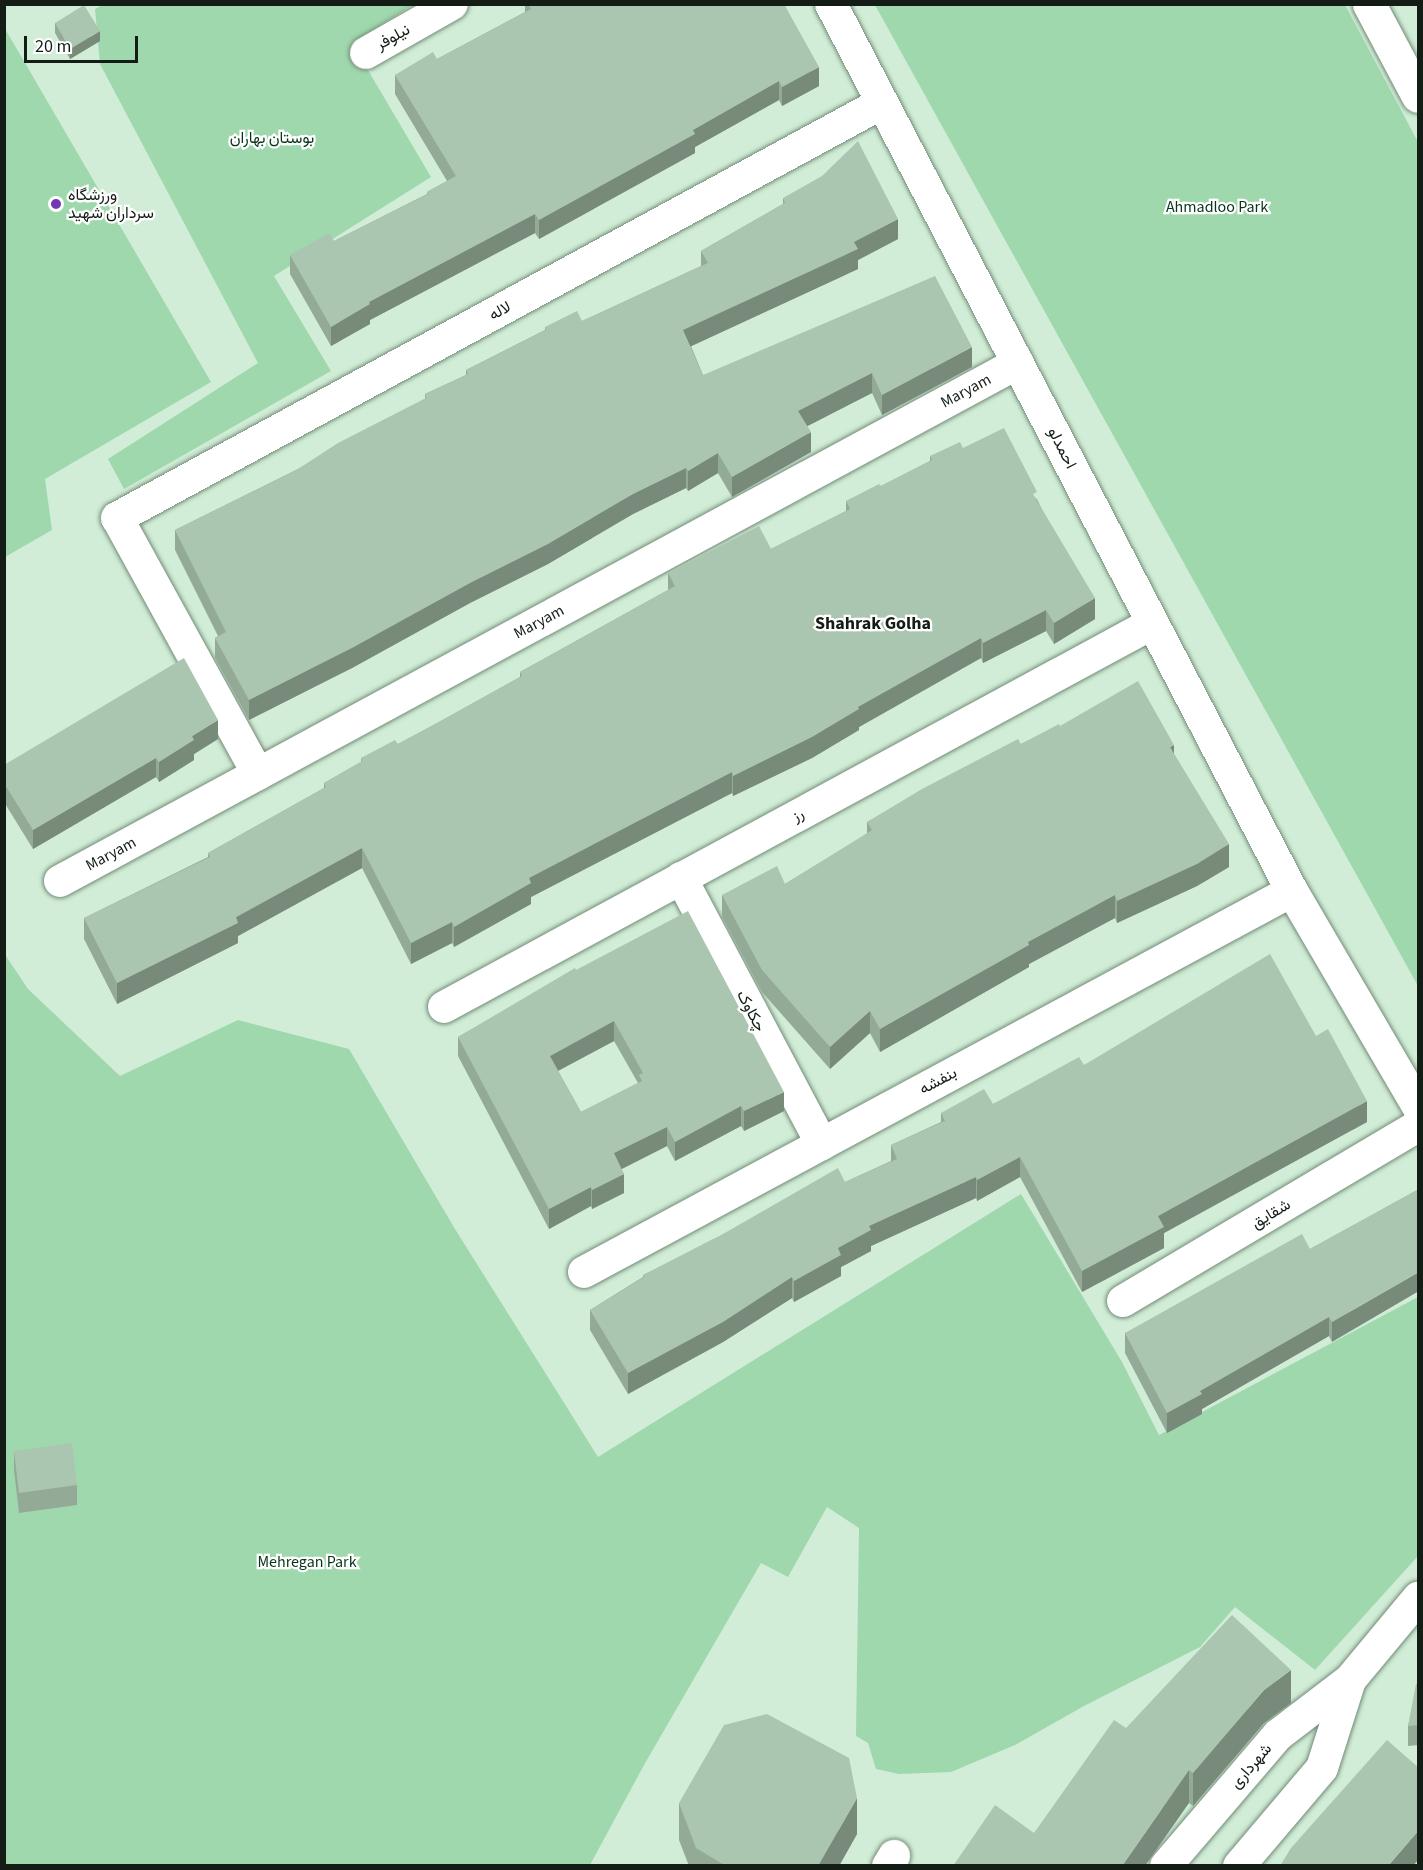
<!DOCTYPE html>
<meta charset="utf-8">
<style>
body{margin:0}
#map{position:relative;width:1423px;height:1870px;overflow:hidden;background:#d1edd7;font-family:"Source Sans 3",Vazirmatn,sans-serif}
div>[style]{position:absolute}
[style*='--x']{left:calc(var(--x)*1px);top:calc(var(--y)*1px);width:calc(var(--w)*1px);rotate:calc(var(--a)*1deg)}
.green>*{inset:0;background:#a0d8ad}
.roads{filter:drop-shadow(0 0 2px #728b77) drop-shadow(0 0 2px #728b77)}
.street>*{height:32px;margin:-16px;padding:0 16px;transform-origin:16px;border-radius:16px;background:#fff}
.primary>*{height:33px;margin:-16.5px;padding:0 16.5px;transform-origin:16.5px;border-radius:16.5px;background:#fff}
.wall>*{inset:0;background:#93aa97}
.shaded-wall>*{inset:0;background:#788b7b}
.building>*{inset:0;background:#abc6b0}
.dots>*{width:16px;height:16px;translate:-50% -50%;box-sizing:border-box;border:3px solid #fff;border-radius:50%}
span{translate:-50% -50%;white-space:nowrap;text-align:center;line-height:1.15;-webkit-text-stroke:4.5px #fff;paint-order:stroke}
.street-label{font-size:16px;color:#131d15}
.park-label{font-size:16px;color:#09361a}
.poi-label{font-size:16px;color:#131d15}
.left{translate:0 -50%;text-align:left}
.neighbourhood-label{font-size:18px;color:#131d15;font-weight:700}
.frame{position:absolute;inset:0;border:6px solid #131d15;pointer-events:none}
.scale{position:absolute;left:24px;top:36px;width:114px;height:27px;box-sizing:border-box;border:3px solid #131d15;border-top:0;padding-left:8px;font-size:18px;line-height:21px;white-space:nowrap;color:#131d15;-webkit-text-stroke:4px #fff;paint-order:stroke}
</style>
<div id="map">
<div class="green">
<div style="clip-path:polygon(104px 4px,412px 5px,352px 43px,431px 177px,274px 276px,331px 371px,124px 489px,108px 459px,258px 363px,100px 64px,95px 9px)"></div>
<div style="clip-path:polygon(875px 5px,1345px 5px,1418px 142px,1418px 986px)"></div>
<div style="clip-path:polygon(4px 27px,211px 382px,45px 479px,52px 530px,5px 557px)"></div>
<div style="clip-path:polygon(4px 953px,28px 989px,120px 1076px,238px 1020px,349px 1049px,455px 1229px,598px 1457px,1021px 1194px,1122px 1362px,1159px 1435px,1418px 1297px,1418px 1556px,1315px 1670px,1235px 1607px,1200px 1647px,1084px 1706px,1015px 1745px,951px 1772px,899px 1774px,876px 1769px,868px 1743px,856px 1736px,859px 1528px,827px 1507px,788px 1577px,761px 1563px,644px 1765px,590px 1865px,5px 1865px)"></div>
</div>
<div class="roads">
<div class="street">
<div style="--x:831;--y:4;--w:1000;--a:62.54"></div>
<div style="--x:1292;--y:891;--w:250;--a:59.7"></div>
<div style="--x:366;--y:53;--w:99;--a:-29.7"></div>
<div style="--x:258;--y:774;--w:292;--a:-118.8"></div>
<div style="--x:117;--y:518;--w:870;--a:-28.48"></div>
<div style="--x:681;--y:878;--w:301;--a:62.1"></div>
<div style="--x:60;--y:881;--w:1089;--a:-28.4"></div>
<div style="--x:444;--y:1007;--w:806;--a:-28.44"></div>
<div style="--x:584;--y:1272;--w:804;--a:-28.29"></div>
<div style="--x:1123;--y:1301;--w:343;--a:-30.7"></div>
<div style="--x:888;--y:1866;--w:12;--a:-59"></div>
<div style="--x:1166;--y:1866;--w:172;--a:-49.5"></div>
<div style="--x:1278;--y:1735;--w:91;--a:-37.4"></div>
<div style="--x:1350;--y:1680;--w:107;--a:-50.3"></div>
<div style="--x:1239;--y:1866;--w:128;--a:-49.7"></div>
<div style="--x:1322;--y:1768;--w:92;--a:-72.3"></div>
</div>
<div class="primary">
<div style="--x:1369;--y:4;--w:104;--a:62"></div>
</div>
</div>
<div class="wall">
<div style="clip-path:polygon(525px 4px,784px 4px,819px 86px,782px 106px,779px 100px,695px 147px,695px 153px,539px 239px,535px 233px,370px 320px,370px 324px,331px 346px,290px 274px,290px 255px,334px 241px,427px 194px,427px 192px,447px 181px,395px 94px,395px 75px,437px 59px,525px 12px)"></div>
<div style="clip-path:polygon(55px 23px,100px 41px,70px 59px,55px 33px)"></div>
<div style="clip-path:polygon(783px 198px,898px 239px,858px 260px,858px 269px,691px 346px,703px 375px,972px 367px,882px 415px,872px 393px,807px 426px,811px 452px,732px 497px,718px 473px,688px 491px,686px 488px,633px 514px,548px 564px,470px 603px,352px 668px,249px 720px,215px 658px,215px 638px,218px 636px,175px 550px,175px 530px,298px 469px,425px 399px,425px 394px,466px 375px,466px 370px,545px 330px,545px 327px,582px 321px,701px 266px,701px 251px,783px 204px)"></div>
<div style="clip-path:polygon(963px 448px,1037px 499px,1095px 619px,1054px 644px,1046px 631px,983px 663px,981px 658px,859px 727px,859px 730px,812px 758px,733px 796px,732px 793px,531px 897px,531px 904px,454px 947px,452px 943px,411px 964px,362px 868px,238px 936px,238px 943px,117px 1004px,84px 939px,84px 918px,208px 857px,208px 853px,324px 788px,324px 783px,361px 762px,361px 758px,398px 744px,439px 722px,520px 677px,520px 672px,668px 590px,668px 573px,771px 549px,846px 511px,846px 501px,881px 486px,930px 461px,930px 456px)"></div>
<div style="clip-path:polygon(1060px 726px,1174px 754px,1229px 867px,1197px 886px,1117px 923px,1115px 918px,1029px 964px,1029px 967px,880px 1052px,870px 1033px,830px 1069px,762px 992px,722px 917px,722px 895px,785px 884px,867px 834px,867px 822px,1021px 744px)"></div>
<div style="clip-path:polygon(218px 739px,194px 754px,194px 760px,159px 782px,156px 777px,33px 849px,4px 802px,4px 765px)"></div>
<div style="clip-path:polygon(evenodd,576px 970px,784px 1111px,744px 1131px,741px 1126px,675px 1161px,667px 1146px,621px 1169px,624px 1193px,592px 1209px,591px 1206px,549px 1229px,458px 1056px,458px 1037px,576px 970px,614px 1041px,638px 1083px,581px 1112px,558px 1071px,614px 1041px)"></div>
<div style="clip-path:polygon(1316px 1036px,1367px 1122px,1164px 1233px,1164px 1248px,1082px 1292px,1020px 1177px,977px 1201px,976px 1198px,871px 1246px,871px 1251px,841px 1267px,841px 1276px,794px 1302px,792px 1298px,723px 1342px,628px 1394px,590px 1330px,590px 1310px,643px 1277px,643px 1275px,891px 1161px,891px 1145px,941px 1122px,941px 1113px,993px 1104px,1084px 1065px)"></div>
<div style="clip-path:polygon(1419px 1189px,1332px 1342px,1329px 1336px,1202px 1409px,1202px 1414px,1167px 1433px,1125px 1353px,1125px 1333px,1310px 1249px)"></div>
<div style="clip-path:polygon(14px 1451px,77px 1485px,77px 1505px,19px 1513px,14px 1470px)"></div>
<div style="clip-path:polygon(1419px 1682px,1419px 1745px,1408px 1746px,1408px 1726px)"></div>
<div style="clip-path:polygon(1291px 1703px,1264px 1723px,1193px 1806px,1189px 1803px,1034px 1833px,1126px 1728px)"></div>
<div style="clip-path:polygon(679px 1803px,857px 1834px,839px 1866px,689px 1866px,679px 1840px)"></div>
</div>
<div class="shaded-wall">
<div style="clip-path:polygon(100px 31px,100px 41px,70px 59px,70px 49px)"></div>
<div style="clip-path:polygon(819px 67px,819px 86px,782px 106px,782px 87px)"></div>
<div style="clip-path:polygon(779px 81px,779px 100px,695px 147px,695px 153px,539px 239px,539px 220px,693px 130px)"></div>
<div style="clip-path:polygon(535px 214px,535px 233px,370px 320px,370px 324px,331px 346px,331px 327px,369px 302px)"></div>
<div style="clip-path:polygon(898px 219px,898px 239px,858px 260px,858px 269px,683px 350px,683px 330px)"></div>
<div style="clip-path:polygon(972px 347px,972px 367px,882px 415px,882px 395px)"></div>
<div style="clip-path:polygon(872px 373px,872px 393px,798px 431px,798px 411px)"></div>
<div style="clip-path:polygon(811px 432px,811px 452px,732px 497px,732px 477px)"></div>
<div style="clip-path:polygon(718px 453px,718px 473px,688px 491px,688px 471px)"></div>
<div style="clip-path:polygon(686px 468px,686px 488px,633px 514px,548px 564px,470px 603px,352px 668px,249px 720px,249px 700px,470px 583px,633px 494px)"></div>
<div style="clip-path:polygon(1095px 598px,1095px 619px,1054px 644px,1054px 623px)"></div>
<div style="clip-path:polygon(1046px 610px,1046px 631px,983px 663px,983px 643px)"></div>
<div style="clip-path:polygon(981px 638px,981px 658px,859px 727px,859px 730px,812px 758px,733px 796px,733px 776px)"></div>
<div style="clip-path:polygon(218px 720px,218px 739px,194px 754px,194px 760px,159px 782px,159px 762px,192px 736px)"></div>
<div style="clip-path:polygon(1174px 745px,1174px 767px,1170px 747px)"></div>
<div style="clip-path:polygon(156px 758px,156px 777px,33px 849px,33px 830px)"></div>
<div style="clip-path:polygon(732px 772px,732px 793px,531px 897px,531px 904px,454px 947px,454px 927px,529px 878px)"></div>
<div style="clip-path:polygon(1229px 844px,1229px 867px,1197px 886px,1117px 923px,1117px 901px)"></div>
<div style="clip-path:polygon(362px 848px,362px 868px,238px 936px,238px 943px,117px 1004px,117px 983px)"></div>
<div style="clip-path:polygon(1115px 895px,1115px 918px,1029px 964px,1029px 967px,880px 1052px,880px 1029px,1028px 942px)"></div>
<div style="clip-path:polygon(452px 922px,452px 943px,411px 964px,411px 943px)"></div>
<div style="clip-path:polygon(870px 1011px,870px 1033px,830px 1069px,830px 1047px)"></div>
<div style="clip-path:polygon(614px 1021px,614px 1041px,550px 1075px,550px 1056px)"></div>
<div style="clip-path:polygon(784px 1092px,784px 1111px,744px 1131px,744px 1111px)"></div>
<div style="clip-path:polygon(1367px 1101px,1367px 1122px,1164px 1233px,1164px 1248px,1082px 1292px,1082px 1271px,1158px 1216px)"></div>
<div style="clip-path:polygon(741px 1106px,741px 1126px,675px 1161px,675px 1142px)"></div>
<div style="clip-path:polygon(667px 1127px,667px 1146px,614px 1173px,614px 1153px)"></div>
<div style="clip-path:polygon(1020px 1157px,1020px 1177px,977px 1201px,977px 1180px)"></div>
<div style="clip-path:polygon(624px 1174px,624px 1193px,592px 1209px,592px 1190px)"></div>
<div style="clip-path:polygon(976px 1177px,976px 1198px,871px 1246px,871px 1251px,841px 1267px,841px 1276px,794px 1302px,794px 1281px,838px 1248px,869px 1226px)"></div>
<div style="clip-path:polygon(591px 1187px,591px 1206px,549px 1229px,549px 1209px)"></div>
<div style="clip-path:polygon(1419px 1272px,1419px 1291px,1332px 1342px,1332px 1322px)"></div>
<div style="clip-path:polygon(792px 1277px,792px 1298px,723px 1342px,628px 1394px,628px 1373px)"></div>
<div style="clip-path:polygon(1329px 1317px,1329px 1336px,1202px 1409px,1202px 1414px,1167px 1433px,1167px 1413px,1200px 1391px)"></div>
<div style="clip-path:polygon(1291px 1670px,1291px 1703px,1264px 1723px,1193px 1806px,1193px 1773px,1264px 1690px)"></div>
<div style="clip-path:polygon(1189px 1770px,1189px 1803px,1145px 1866px,1122px 1866px)"></div>
<div style="clip-path:polygon(857px 1798px,857px 1834px,839px 1866px,818px 1866px)"></div>
<div style="clip-path:polygon(1419px 1830px,1419px 1859px,1413px 1866px,1388px 1866px)"></div>
</div>
<div class="building">
<div style="clip-path:polygon(528px 4px,784px 4px,819px 67px,782px 87px,779px 81px,693px 130px,695px 134px,539px 220px,535px 214px,369px 302px,370px 304px,331px 327px,290px 255px,329px 233px,334px 241px,428px 194px,427px 192px,456px 176px,395px 75px,433px 52px,437px 59px,531px 9px)"></div>
<div style="clip-path:polygon(84px 5px,100px 31px,70px 49px,55px 23px)"></div>
<div style="clip-path:polygon(858px 141px,898px 219px,854px 242px,858px 249px,683px 330px,703px 375px,935px 276px,972px 347px,882px 395px,872px 373px,798px 411px,811px 432px,732px 477px,718px 453px,688px 471px,686px 468px,633px 494px,548px 544px,470px 583px,352px 648px,249px 700px,215px 638px,226px 632px,175px 530px,298px 469px,338px 443px,426px 398px,425px 394px,468px 374px,466px 370px,546px 330px,545px 327px,577px 311px,582px 321px,708px 263px,701px 251px,785px 203px,783px 198px,822px 176px)"></div>
<div style="clip-path:polygon(1004px 428px,1037px 492px,1033px 494px,1095px 598px,1054px 623px,1046px 610px,983px 643px,981px 638px,858px 707px,859px 709px,812px 737px,733px 776px,732px 772px,529px 878px,531px 883px,454px 927px,452px 922px,411px 943px,362px 848px,236px 917px,238px 923px,117px 983px,84px 918px,210px 857px,208px 853px,326px 787px,324px 783px,362px 761px,361px 758px,395px 740px,398px 744px,439px 722px,522px 676px,520px 672px,675px 586px,668px 573px,759px 526px,771px 549px,850px 509px,846px 501px,879px 484px,881px 486px,932px 460px,930px 456px,960px 442px,963px 448px)"></div>
<div style="clip-path:polygon(184px 658px,218px 720px,192px 736px,194px 740px,159px 762px,156px 758px,33px 830px,4px 783px,4px 765px)"></div>
<div style="clip-path:polygon(1138px 681px,1174px 745px,1170px 747px,1229px 844px,1197px 864px,1117px 901px,1115px 895px,1028px 942px,1029px 945px,880px 1029px,870px 1011px,830px 1047px,762px 970px,722px 895px,777px 866px,785px 884px,872px 830px,867px 822px,922px 789px,1018px 739px,1021px 744px,1059px 724px,1060px 726px)"></div>
<div style="clip-path:polygon(evenodd,688px 911px,784px 1092px,744px 1111px,741px 1106px,675px 1142px,667px 1127px,614px 1153px,624px 1174px,592px 1190px,591px 1187px,549px 1209px,458px 1037px,575px 968px,576px 970px,688px 911px,614px 1021px,643px 1073px,639px 1075px,642px 1081px,581px 1112px,550px 1056px,614px 1021px)"></div>
<div style="clip-path:polygon(1270px 954px,1316px 1036px,1328px 1029px,1367px 1101px,1158px 1216px,1164px 1227px,1082px 1271px,1020px 1157px,977px 1180px,976px 1177px,869px 1226px,871px 1230px,838px 1248px,841px 1255px,794px 1281px,792px 1277px,723px 1322px,628px 1373px,590px 1310px,644px 1277px,643px 1275px,723px 1234px,838px 1168px,845px 1182px,897px 1159px,891px 1145px,945px 1121px,941px 1113px,984px 1089px,993px 1104px,1079px 1057px,1084px 1065px)"></div>
<div style="clip-path:polygon(1419px 1189px,1419px 1272px,1332px 1322px,1329px 1317px,1200px 1391px,1202px 1394px,1167px 1413px,1125px 1333px,1302px 1234px,1310px 1249px)"></div>
<div style="clip-path:polygon(72px 1443px,77px 1485px,19px 1493px,14px 1451px)"></div>
<div style="clip-path:polygon(1232px 1615px,1291px 1670px,1264px 1690px,1193px 1773px,1189px 1770px,1122px 1866px,953px 1866px,995px 1805px,1034px 1833px,1114px 1720px,1126px 1728px)"></div>
<div style="clip-path:polygon(1419px 1682px,1419px 1725px,1408px 1726px,1416px 1684px)"></div>
<div style="clip-path:polygon(767px 1714px,849px 1758px,857px 1798px,818px 1866px,726px 1866px,696px 1848px,679px 1803px,724px 1725px)"></div>
<div style="clip-path:polygon(1387px 1740px,1419px 1768px,1419px 1830px,1388px 1866px,1280px 1866px,1291px 1848px)"></div>
</div>
<div class="dots">
<div style="left:56px;top:204px;background:#723ab1"></div>
</div>
<div class="street-label">
<span style="left:393px;top:37px;rotate:-29deg">نیلوفر</span>
<span style="left:500px;top:311px;rotate:-28deg">لاله</span>
<span style="left:966px;top:391px;rotate:-28deg">Maryam</span>
<span style="left:1062px;top:448px;rotate:63deg">احمدلو</span>
<span style="left:539px;top:622px;rotate:-28deg">Maryam</span>
<span style="left:798px;top:815px;rotate:-28deg">رز</span>
<span style="left:111px;top:854px;rotate:-28deg">Maryam</span>
<span style="left:751px;top:1011px;rotate:62deg">چکاوک</span>
<span style="left:938px;top:1081px;rotate:-28deg">بنفشه</span>
<span style="left:1271px;top:1214px;rotate:-31deg">شقایق</span>
<span style="left:1251px;top:1766px;rotate:-49deg">شهرداری</span>
</div>
<div class="park-label">
<span style="left:272px;top:138px">بوستان بهاران</span>
<span style="left:1217px;top:207px">Ahmadloo Park</span>
<span style="left:307px;top:1562px">Mehregan Park</span>
</div>
<div class="poi-label">
<span class="left" style="left:68px;top:204px">ورزشگاه<br>سرداران شهید</span>
</div>
<div class="neighbourhood-label">
<span style="left:873px;top:624px">Shahrak Golha</span>
</div>
<div class="frame"></div>
<div class="scale">20 m</div>
</div>
